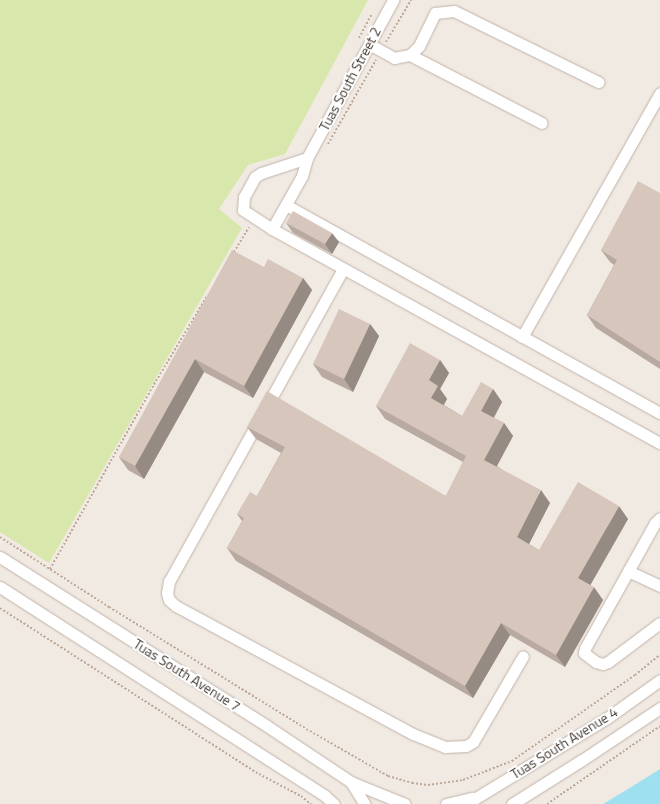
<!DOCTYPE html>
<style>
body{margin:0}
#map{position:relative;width:660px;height:804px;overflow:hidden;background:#f1eae3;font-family:"Titillium Web",sans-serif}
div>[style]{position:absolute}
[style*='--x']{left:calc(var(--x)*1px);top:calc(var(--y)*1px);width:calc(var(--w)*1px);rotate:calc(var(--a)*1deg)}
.green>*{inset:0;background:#d8e7ab}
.water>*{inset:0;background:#9edff0}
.path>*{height:2px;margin-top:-1px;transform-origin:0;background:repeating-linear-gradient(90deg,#bea897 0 2px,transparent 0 4px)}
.roads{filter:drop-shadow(0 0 1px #c0b3a9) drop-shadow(0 0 1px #c0b3a9)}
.minor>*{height:11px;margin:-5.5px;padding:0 5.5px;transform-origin:5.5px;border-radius:5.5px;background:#fff}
.wall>*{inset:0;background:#b8aaa1}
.shaded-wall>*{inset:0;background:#968b83}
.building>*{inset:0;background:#d6c6bb}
span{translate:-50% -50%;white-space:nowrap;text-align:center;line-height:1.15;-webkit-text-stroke:4px #fff;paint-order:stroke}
.street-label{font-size:14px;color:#433a33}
</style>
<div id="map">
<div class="green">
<div style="clip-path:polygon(0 0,368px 0,285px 154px,248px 165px,219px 209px,242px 228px,49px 563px,0 532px)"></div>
</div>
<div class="water">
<div style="clip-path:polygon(660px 769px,660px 804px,603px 804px,628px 789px)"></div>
</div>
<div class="path">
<div style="--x:359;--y:38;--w:26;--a:-62"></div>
<div style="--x:386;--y:42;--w:49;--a:-59.2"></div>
<div style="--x:328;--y:144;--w:97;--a:-60.3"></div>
<div style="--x:234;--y:252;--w:29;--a:-59"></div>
<div style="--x:0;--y:537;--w:130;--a:32.7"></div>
<div style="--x:109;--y:607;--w:236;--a:31.7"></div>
<div style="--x:310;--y:731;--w:90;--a:30"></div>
<div style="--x:388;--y:776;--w:25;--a:16"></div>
<div style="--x:412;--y:783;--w:16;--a:7"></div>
<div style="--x:428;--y:785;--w:35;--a:-8"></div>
<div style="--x:463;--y:780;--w:53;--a:-21.2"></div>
<div style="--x:512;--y:761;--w:150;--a:-35"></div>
<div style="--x:635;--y:675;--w:32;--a:-39"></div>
<div style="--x:50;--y:569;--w:216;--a:-60.6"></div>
<div style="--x:156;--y:381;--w:99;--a:-59"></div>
<div style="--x:0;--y:608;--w:308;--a:32.7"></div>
<div style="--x:259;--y:774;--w:47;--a:27.6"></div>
<div style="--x:301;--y:796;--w:13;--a:39"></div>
<div style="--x:547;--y:804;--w:137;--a:-34.6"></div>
</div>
<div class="roads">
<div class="minor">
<div style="--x:369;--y:44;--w:29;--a:29"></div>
<div style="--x:394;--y:58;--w:16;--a:-11"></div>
<div style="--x:410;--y:55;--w:13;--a:-45"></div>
<div style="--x:419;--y:46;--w:37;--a:-64"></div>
<div style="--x:435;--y:13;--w:19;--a:-6"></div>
<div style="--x:454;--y:11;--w:161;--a:26.2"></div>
<div style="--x:410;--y:55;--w:148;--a:27.3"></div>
<div style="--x:307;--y:158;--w:48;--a:161.9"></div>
<div style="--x:261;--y:173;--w:7;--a:146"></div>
<div style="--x:255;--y:177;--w:23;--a:119"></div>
<div style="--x:244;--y:197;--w:13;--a:94"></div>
<div style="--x:243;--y:210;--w:35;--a:33"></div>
<div style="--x:272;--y:229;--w:61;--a:-60.5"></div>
<div style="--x:302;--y:176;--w:19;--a:-74"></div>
<div style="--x:307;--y:158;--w:180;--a:-61.4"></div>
<div style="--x:286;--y:205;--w:428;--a:29.1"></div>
<div style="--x:272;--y:229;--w:443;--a:28.9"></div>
<div style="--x:343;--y:269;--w:357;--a:119.1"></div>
<div style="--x:169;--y:581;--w:12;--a:99"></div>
<div style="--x:167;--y:593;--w:7;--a:74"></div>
<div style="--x:169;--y:600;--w:9;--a:41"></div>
<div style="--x:176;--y:606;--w:269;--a:28.4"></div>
<div style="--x:413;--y:734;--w:35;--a:22"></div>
<div style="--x:445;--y:747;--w:21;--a:-3"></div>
<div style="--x:466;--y:746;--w:8;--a:-30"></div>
<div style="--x:473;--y:742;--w:99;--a:-59.8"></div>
<div style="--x:522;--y:337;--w:280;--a:-60.5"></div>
<div style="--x:660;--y:518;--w:7;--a:135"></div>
<div style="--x:655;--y:523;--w:143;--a:119.2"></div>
<div style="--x:585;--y:648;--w:5;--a:101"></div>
<div style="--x:584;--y:653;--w:15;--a:37"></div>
<div style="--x:596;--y:662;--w:7;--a:16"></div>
<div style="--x:603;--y:664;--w:5;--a:-22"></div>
<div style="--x:608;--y:662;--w:65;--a:-36.9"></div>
<div style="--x:0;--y:557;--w:316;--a:32.3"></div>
<div style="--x:267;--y:726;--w:101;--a:33.7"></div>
<div style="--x:351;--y:782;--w:26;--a:58"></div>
<div style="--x:628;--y:571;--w:35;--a:25"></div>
<div style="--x:0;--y:587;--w:386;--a:32.7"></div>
<div style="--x:325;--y:796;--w:12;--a:42"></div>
<div style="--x:351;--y:782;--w:58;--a:22.2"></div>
<div style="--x:446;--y:804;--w:28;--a:-13"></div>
<div style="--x:466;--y:804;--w:165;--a:-31.4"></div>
<div style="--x:607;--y:718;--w:65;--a:-35.6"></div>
<div style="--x:512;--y:804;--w:83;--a:-32.2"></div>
<div style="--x:582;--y:760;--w:94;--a:-33.7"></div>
</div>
</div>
<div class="wall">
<div style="clip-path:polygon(660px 193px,660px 369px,596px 328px,587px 315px,614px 265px,610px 262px,601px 250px)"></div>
<div style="clip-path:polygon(286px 223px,339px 242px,332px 254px,293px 233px)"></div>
<div style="clip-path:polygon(264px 267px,303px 278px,312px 290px,253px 398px,204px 372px,144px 479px,128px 470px,119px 457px)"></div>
<div style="clip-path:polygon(370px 324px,379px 336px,353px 392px,322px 377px,313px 364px)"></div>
<div style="clip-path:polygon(440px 360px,449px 373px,440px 389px,447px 399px,444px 405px,462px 416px,493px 389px,502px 402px,494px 418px,504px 423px,513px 436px,497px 466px,550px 503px,529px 544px,539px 550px,628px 519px,590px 585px,603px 600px,565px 667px,510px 635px,473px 698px,236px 561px,227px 548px,242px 521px,237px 514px,257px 496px,281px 453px,256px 439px,247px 427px,446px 496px,463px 462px,385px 419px,376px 406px)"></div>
</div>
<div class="shaded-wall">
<div style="clip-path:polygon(332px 233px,339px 242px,332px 254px,325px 244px)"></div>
<div style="clip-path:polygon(303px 278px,312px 290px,253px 398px,244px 386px)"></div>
<div style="clip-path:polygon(370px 324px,379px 336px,353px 392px,344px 379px)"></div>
<div style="clip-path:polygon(195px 359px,204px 372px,144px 479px,135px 466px)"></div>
<div style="clip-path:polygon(440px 360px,449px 373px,440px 389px,447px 399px,440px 411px,431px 398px,429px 380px)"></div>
<div style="clip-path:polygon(493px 389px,502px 402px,490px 424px,481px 411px)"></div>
<div style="clip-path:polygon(504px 423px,513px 436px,493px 473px,484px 460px)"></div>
<div style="clip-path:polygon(541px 490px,550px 503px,526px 550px,517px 537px)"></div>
<div style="clip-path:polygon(619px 506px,628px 519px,587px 591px,578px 578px)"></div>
<div style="clip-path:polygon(594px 587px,603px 600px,565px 667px,556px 655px)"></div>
<div style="clip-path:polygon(501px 623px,510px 635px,473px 698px,465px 686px)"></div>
</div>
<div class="building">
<div style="clip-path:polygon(638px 181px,660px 193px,660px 362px,587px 315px,617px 260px,601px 250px)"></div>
<div style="clip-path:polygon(293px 211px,332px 233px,325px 244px,286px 223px)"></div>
<div style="clip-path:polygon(232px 250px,264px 267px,268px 259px,303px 278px,244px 386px,195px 359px,135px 466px,119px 457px)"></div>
<div style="clip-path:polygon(339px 309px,370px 324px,344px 379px,313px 364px)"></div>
<div style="clip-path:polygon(410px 343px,440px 360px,429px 380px,438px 386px,431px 398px,462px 416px,481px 382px,493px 389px,481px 411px,504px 423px,484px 460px,541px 490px,517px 537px,539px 550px,578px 482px,619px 506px,578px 578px,594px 587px,556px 655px,501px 623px,465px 686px,227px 548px,244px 518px,237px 514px,250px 492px,257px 496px,285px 447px,247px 427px,267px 391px,446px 496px,466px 456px,376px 406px)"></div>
</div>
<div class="street-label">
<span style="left:350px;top:79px;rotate:-62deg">Tuas South Street 2</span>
<span style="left:187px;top:675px;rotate:32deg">Tuas South Avenue 7</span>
<span style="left:564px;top:743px;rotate:-32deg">Tuas South Avenue 4</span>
</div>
</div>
